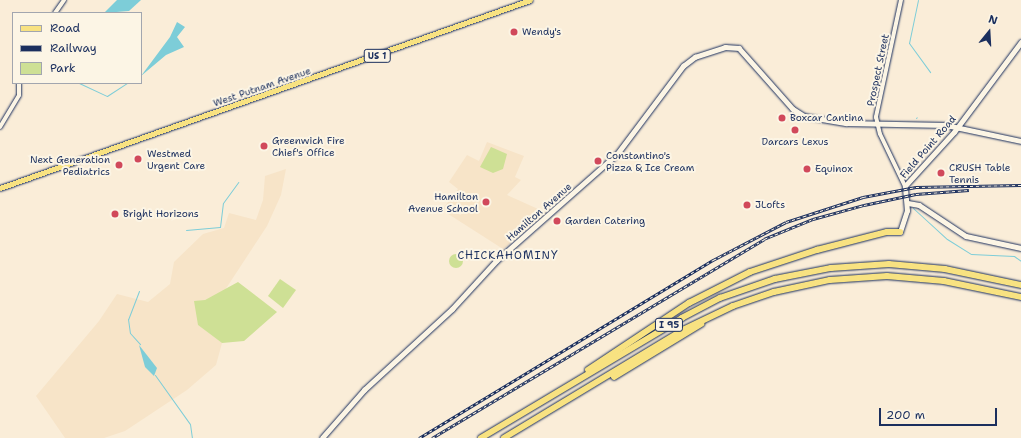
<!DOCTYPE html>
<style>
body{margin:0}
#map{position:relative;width:1021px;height:438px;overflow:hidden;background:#faedd8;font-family:"Shantell Sans",sans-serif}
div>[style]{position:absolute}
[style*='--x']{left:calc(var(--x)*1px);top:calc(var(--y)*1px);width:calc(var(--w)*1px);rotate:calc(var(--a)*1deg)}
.built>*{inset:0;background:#f7e4c8}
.green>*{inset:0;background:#cee095}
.round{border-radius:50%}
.water>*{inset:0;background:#7dcdd8}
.stream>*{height:1px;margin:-0.5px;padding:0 0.5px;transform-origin:0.5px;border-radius:0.5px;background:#7dcdd8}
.roads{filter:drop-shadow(0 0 1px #1b2f5e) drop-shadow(0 0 1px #1b2f5e)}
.tertiary>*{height:4px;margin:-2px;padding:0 2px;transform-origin:2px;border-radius:2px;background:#fcf5e5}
.secondary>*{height:4.5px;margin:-2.25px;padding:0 2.25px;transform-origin:2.25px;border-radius:2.25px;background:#fcf5e5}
.primary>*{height:5px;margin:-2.5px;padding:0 2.5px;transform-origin:2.5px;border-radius:2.5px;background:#f8e281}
.motorway>*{height:5.5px;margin:-2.75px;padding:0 2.75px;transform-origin:2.75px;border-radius:2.75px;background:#f8e281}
.rail>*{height:2.5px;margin-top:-1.25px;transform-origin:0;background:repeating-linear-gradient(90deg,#fcf5e5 0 3px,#1b2f5e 0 6px);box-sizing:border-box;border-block:1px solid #1b2f5e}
.dots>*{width:11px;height:11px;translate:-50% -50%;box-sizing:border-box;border:2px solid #fcf5e5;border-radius:50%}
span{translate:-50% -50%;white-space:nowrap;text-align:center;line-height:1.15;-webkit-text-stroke:4px #fcf5e5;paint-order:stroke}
.shield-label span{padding:1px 3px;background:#fcf5e5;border:1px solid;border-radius:3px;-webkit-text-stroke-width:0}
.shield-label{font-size:9px;color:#1b2f5e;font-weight:700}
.poi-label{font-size:10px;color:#1b2f5e}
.left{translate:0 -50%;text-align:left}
.right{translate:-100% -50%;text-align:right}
.street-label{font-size:10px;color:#1b2f5e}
.neighbourhood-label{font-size:11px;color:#1b2f5e;letter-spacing:1px}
.legend{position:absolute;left:12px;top:12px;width:130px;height:72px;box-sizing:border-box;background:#fcf5e5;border:1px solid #a2a6af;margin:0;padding:5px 7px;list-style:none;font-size:12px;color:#1b2f5e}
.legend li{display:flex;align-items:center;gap:8px;height:20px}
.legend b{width:20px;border:1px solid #a2a6af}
.north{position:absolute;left:969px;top:12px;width:40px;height:40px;-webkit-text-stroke:3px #fcf5e5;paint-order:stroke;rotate:18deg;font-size:11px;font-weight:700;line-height:16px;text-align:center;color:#1b2f5e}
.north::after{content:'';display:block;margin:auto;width:14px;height:18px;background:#1b2f5e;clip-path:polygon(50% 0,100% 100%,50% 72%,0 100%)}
.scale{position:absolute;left:879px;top:408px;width:118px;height:18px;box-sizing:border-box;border:2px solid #1b2f5e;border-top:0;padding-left:5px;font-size:12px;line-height:14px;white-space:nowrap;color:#1b2f5e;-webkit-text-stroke:3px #fcf5e5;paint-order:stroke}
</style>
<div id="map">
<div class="built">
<div style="clip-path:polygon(487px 142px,524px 156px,515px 177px,521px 180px,507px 195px,547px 213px,503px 249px,442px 210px,458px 189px,449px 182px,467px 155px,479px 161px)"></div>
<div style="clip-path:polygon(286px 169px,281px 195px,267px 226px,225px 290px,205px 300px,198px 325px,222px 343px,216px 365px,187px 390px,125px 431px,104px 438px,65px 438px,36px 396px,99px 321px,117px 294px,148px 302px,170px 284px,174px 262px,203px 234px,224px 228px,229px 213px,256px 220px,263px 200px,265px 176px)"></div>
</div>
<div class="green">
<div style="clip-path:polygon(491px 147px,507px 154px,503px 169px,493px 173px,480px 167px)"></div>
<div class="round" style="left:449px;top:254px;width:14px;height:14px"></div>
<div style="clip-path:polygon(280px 279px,296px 290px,283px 308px,268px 296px)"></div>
<div style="clip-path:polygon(238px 282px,277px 312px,244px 341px,222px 343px,198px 325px,194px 301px,205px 300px)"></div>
</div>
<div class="water">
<div style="clip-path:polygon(117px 0,141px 0,129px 11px,104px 13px)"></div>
<div style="clip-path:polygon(177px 22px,185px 27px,177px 37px,184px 47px,166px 55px,141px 76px,170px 37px)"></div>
<div style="clip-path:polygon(139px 345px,157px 368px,154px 376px,145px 367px)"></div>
</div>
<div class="stream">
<div style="--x:918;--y:0;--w:44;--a:101.8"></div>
<div style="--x:909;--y:43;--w:36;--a:54"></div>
<div style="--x:79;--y:83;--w:31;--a:25"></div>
<div style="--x:107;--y:96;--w:24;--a:-33"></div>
<div style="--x:916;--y:118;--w:1;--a:-45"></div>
<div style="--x:905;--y:168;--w:10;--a:79"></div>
<div style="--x:913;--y:208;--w:46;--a:42.4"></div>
<div style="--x:947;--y:239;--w:28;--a:32"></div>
<div style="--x:971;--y:254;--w:43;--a:2.7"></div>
<div style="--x:1014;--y:256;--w:9;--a:36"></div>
<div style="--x:186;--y:230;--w:34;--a:-5"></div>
<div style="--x:220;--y:227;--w:24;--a:-83"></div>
<div style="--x:223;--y:203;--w:26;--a:-54"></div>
<div style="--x:139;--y:291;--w:30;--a:111"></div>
<div style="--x:128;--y:319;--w:14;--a:82"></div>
<div style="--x:130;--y:333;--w:15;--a:48"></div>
<div style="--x:155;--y:375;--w:60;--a:54.5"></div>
<div style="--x:190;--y:424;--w:14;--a:82"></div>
</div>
<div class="roads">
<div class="tertiary">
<div style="--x:901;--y:0;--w:120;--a:102.1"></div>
<div style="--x:876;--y:117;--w:17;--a:77"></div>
<div style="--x:880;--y:134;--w:58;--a:64.3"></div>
<div style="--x:55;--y:13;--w:16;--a:-55"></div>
<div style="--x:0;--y:127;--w:37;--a:-59"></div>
<div style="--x:19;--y:95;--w:12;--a:-90"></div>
</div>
<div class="secondary">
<div style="--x:908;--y:203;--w:11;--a:10"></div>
<div style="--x:919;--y:205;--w:56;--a:33.4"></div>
<div style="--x:966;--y:236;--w:56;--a:12.3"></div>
<div style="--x:900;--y:232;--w:22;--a:-72"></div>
<div style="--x:907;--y:211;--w:25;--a:-95"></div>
<div style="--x:905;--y:186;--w:73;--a:-47.8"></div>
<div style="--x:954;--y:132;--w:112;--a:-53.3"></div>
<div style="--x:322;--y:438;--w:64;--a:-48.8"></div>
<div style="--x:364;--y:390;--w:120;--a:-42.6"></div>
<div style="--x:452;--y:309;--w:65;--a:-47.5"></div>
<div style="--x:496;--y:261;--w:162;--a:-41.5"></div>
<div style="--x:617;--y:154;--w:110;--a:-53.1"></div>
<div style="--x:683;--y:66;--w:15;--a:-37"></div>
<div style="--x:695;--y:57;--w:32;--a:-18"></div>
<div style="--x:725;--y:47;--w:14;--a:4"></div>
<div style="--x:739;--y:48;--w:81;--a:48.5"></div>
<div style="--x:793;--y:109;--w:13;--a:32"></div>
<div style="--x:804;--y:116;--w:43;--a:9.5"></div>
<div style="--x:846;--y:123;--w:100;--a:1.1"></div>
<div style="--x:946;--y:125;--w:77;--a:12"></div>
</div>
<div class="primary">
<div style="--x:0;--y:188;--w:562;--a:-19.53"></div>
</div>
<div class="motorway">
<div style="--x:588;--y:370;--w:121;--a:-33.6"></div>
<div style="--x:689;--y:303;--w:68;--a:-26.9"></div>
<div style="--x:750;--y:272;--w:71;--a:-18.2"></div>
<div style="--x:817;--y:250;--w:72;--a:-14.4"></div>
<div style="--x:887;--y:232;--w:13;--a:0"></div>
<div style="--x:614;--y:377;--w:102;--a:-31.3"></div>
<div style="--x:481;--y:438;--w:234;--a:-30.8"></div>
<div style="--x:682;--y:318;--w:43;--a:-27.8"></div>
<div style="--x:720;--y:298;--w:58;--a:-19.1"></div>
<div style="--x:775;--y:279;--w:57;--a:-11.1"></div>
<div style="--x:831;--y:268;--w:58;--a:-3.9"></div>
<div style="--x:889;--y:264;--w:56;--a:5.1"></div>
<div style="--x:945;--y:269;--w:78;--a:11.9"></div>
<div style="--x:504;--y:438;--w:209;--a:-31.1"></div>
<div style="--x:683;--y:330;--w:55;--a:-25.6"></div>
<div style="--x:733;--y:306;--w:43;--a:-18.9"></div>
<div style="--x:774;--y:292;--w:57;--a:-12.1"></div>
<div style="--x:830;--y:280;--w:57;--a:-4"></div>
<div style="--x:887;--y:276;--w:57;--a:5"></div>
<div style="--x:944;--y:281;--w:79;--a:11.7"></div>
</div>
</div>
<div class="rail">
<div style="--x:419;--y:438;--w:344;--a:-31.2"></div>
<div style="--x:713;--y:260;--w:82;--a:-27.5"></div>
<div style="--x:786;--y:222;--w:81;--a:-18"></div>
<div style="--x:863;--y:197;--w:54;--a:-10.7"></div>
<div style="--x:916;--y:187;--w:105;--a:-1.1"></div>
<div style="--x:432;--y:438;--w:387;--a:-30.9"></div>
<div style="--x:764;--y:239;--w:53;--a:-22.2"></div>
<div style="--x:813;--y:219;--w:53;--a:-15.4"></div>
<div style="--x:864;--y:205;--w:53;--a:-11.9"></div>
<div style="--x:916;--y:194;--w:53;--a:-4.3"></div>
</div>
<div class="dots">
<div style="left:514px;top:32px;background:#d1495b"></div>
<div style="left:782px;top:118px;background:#d1495b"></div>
<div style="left:795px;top:130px;background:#d1495b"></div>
<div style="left:264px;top:146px;background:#d1495b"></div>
<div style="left:138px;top:159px;background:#d1495b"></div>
<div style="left:598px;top:161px;background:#d1495b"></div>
<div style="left:119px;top:165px;background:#d1495b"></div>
<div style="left:807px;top:169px;background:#d1495b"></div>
<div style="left:941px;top:173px;background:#d1495b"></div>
<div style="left:486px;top:202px;background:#d1495b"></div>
<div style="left:747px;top:205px;background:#d1495b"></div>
<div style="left:115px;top:214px;background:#d1495b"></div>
<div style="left:557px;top:221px;background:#d1495b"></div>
</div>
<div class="shield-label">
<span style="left:377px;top:56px">US 1</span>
<span style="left:669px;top:325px">I 95</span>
</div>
<div class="poi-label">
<span class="left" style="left:522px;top:32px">Wendy's</span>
<span class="left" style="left:790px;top:118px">Boxcar Cantina</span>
<span class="left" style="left:272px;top:146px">Greenwich Fire<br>Chief's Office</span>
<span style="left:795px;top:142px">Darcars Lexus</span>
<span class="left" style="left:147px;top:159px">Westmed<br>Urgent Care</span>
<span class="left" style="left:606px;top:161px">Constantino's<br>Pizza &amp; Ice Cream</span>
<span class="right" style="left:110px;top:165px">Next Generation<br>Pediatrics</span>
<span class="left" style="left:949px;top:173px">CRUSH Table<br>Tennis</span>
<span class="left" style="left:815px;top:169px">Equinox</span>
<span class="right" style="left:478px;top:202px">Hamilton<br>Avenue School</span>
<span class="left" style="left:755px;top:205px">JLofts</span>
<span class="left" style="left:123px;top:214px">Bright Horizons</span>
<span class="left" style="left:565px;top:221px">Garden Catering</span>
</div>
<div class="street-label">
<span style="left:878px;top:70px;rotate:-78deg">Prospect Street</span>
<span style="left:262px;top:87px;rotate:-19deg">West Putnam Avenue</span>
<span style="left:928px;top:147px;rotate:-49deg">Field Point Road</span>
<span style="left:539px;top:212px;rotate:-41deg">Hamilton Avenue</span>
</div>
<div class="neighbourhood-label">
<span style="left:508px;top:256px">CHICKAHOMINY</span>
</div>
<ul class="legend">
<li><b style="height:5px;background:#f8e281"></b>Road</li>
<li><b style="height:5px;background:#1b2f5e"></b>Railway</li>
<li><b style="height:11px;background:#cee095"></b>Park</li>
</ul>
<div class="north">N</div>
<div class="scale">200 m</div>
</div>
